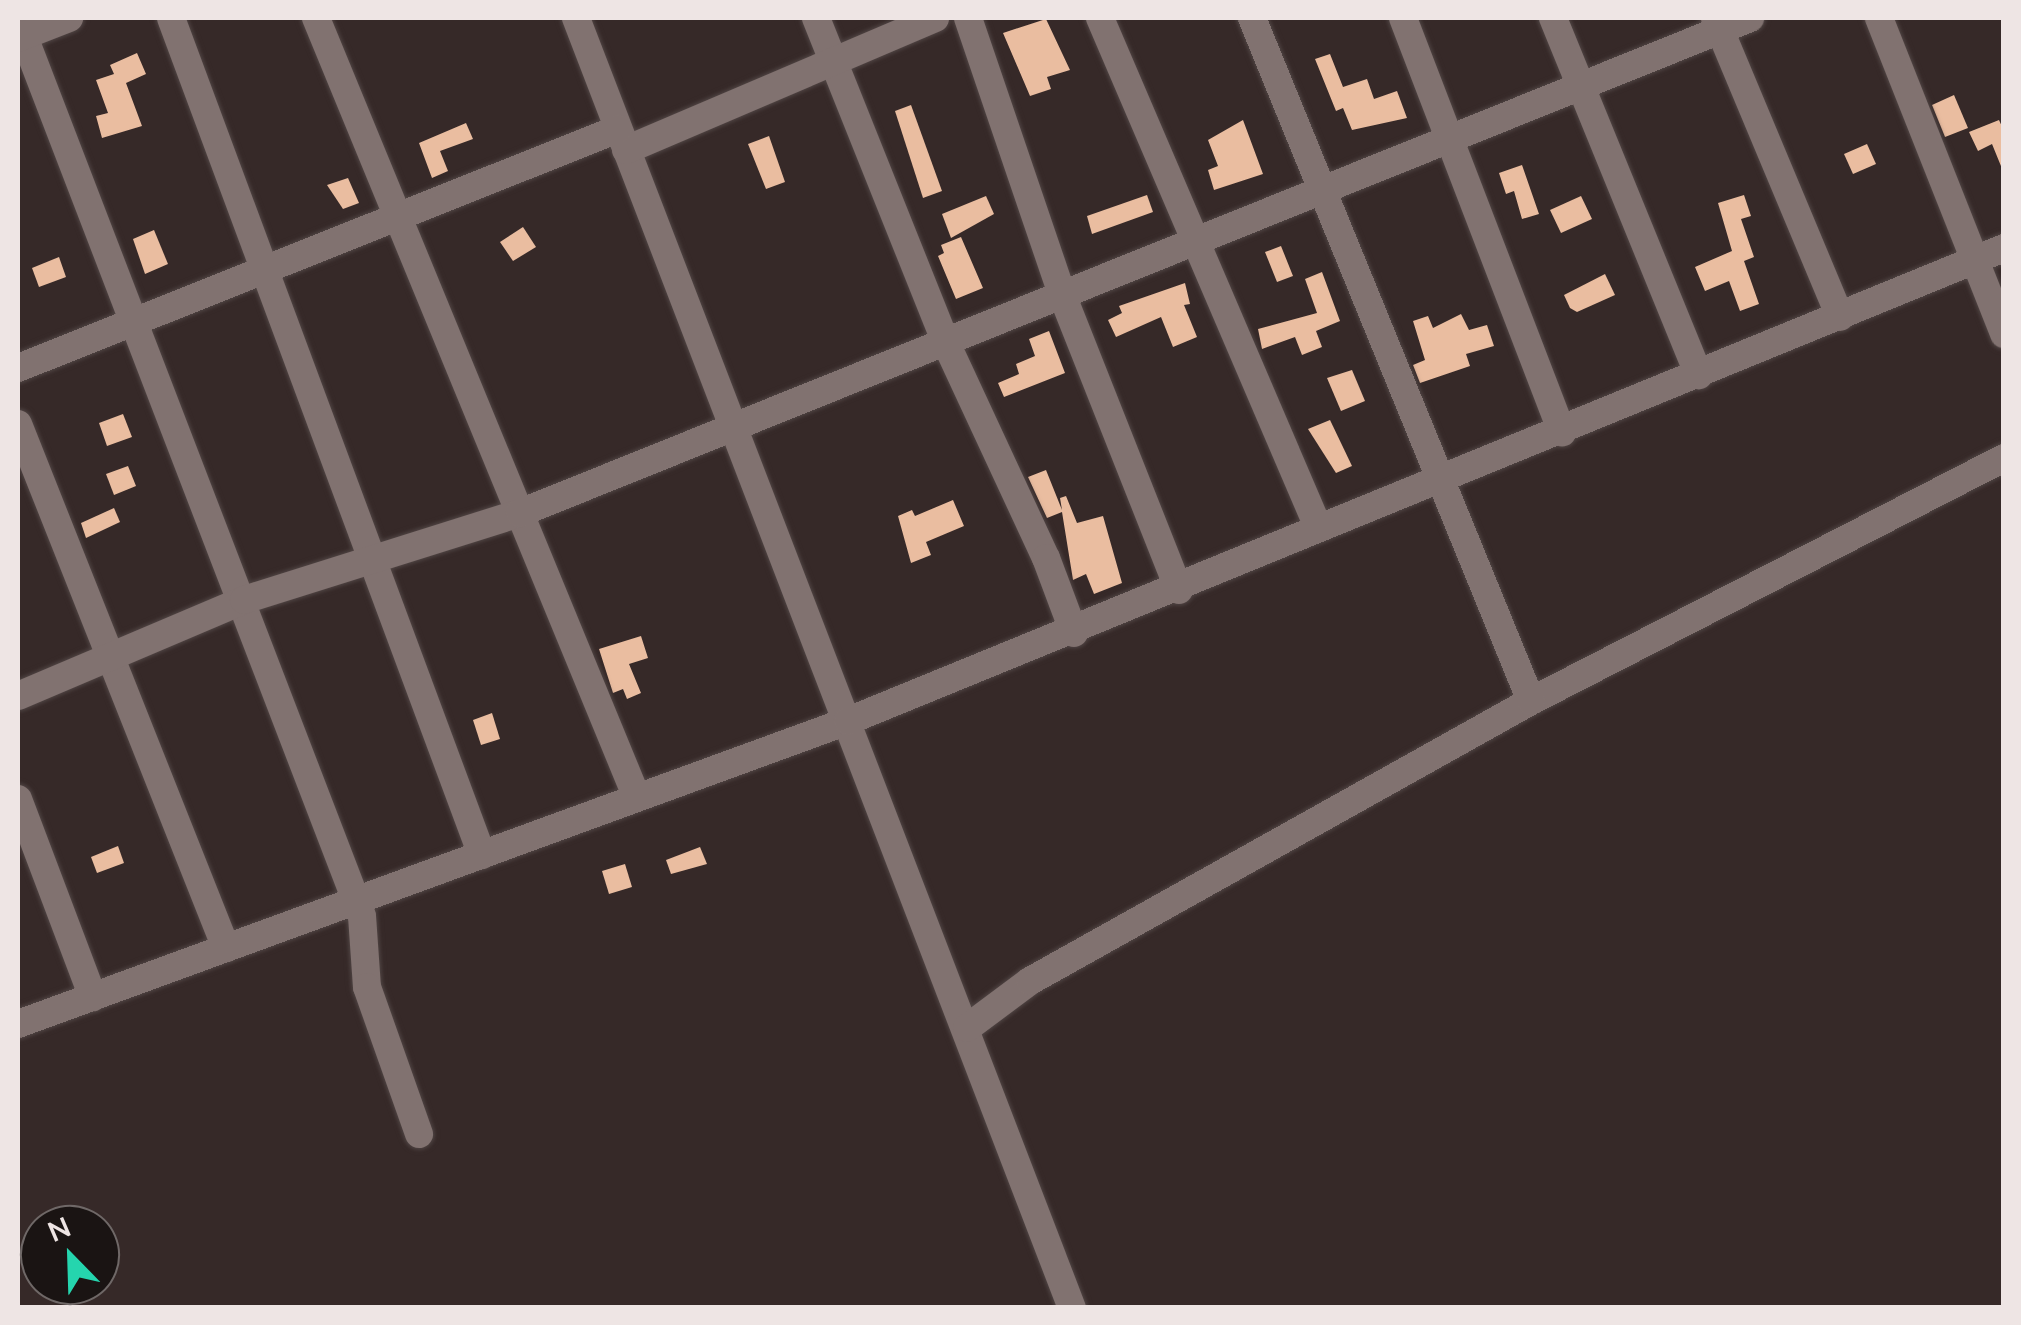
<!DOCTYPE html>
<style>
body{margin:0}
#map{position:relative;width:2021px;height:1325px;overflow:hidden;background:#362928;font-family:Mulish,sans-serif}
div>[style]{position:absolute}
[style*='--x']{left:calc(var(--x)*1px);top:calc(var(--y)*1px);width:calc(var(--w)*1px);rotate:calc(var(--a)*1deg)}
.building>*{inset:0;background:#eabda0}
.roads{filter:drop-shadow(0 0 2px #504544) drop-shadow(0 0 2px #504544)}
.minor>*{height:28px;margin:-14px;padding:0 14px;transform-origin:14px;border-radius:14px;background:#817270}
span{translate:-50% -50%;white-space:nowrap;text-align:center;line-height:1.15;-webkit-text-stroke:10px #1a1413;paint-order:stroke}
.frame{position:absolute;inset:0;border:20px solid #eee5e4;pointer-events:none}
.north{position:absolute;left:20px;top:1205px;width:100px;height:100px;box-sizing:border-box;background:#1a1413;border:2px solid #6f6867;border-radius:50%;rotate:337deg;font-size:28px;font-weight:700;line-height:40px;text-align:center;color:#eee5e4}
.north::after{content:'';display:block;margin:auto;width:35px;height:45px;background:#25d5ae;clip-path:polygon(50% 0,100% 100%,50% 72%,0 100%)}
</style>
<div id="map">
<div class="building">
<div style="clip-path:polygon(1046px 19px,1070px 70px,1047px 77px,1051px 89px,1030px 96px,1003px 33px)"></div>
<div style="clip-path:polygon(137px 53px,146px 74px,126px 83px,142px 126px,102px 138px,96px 116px,108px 113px,96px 80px,114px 74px,110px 65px)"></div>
<div style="clip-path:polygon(1330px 54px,1343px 87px,1367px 79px,1374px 99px,1397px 91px,1407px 118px,1352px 130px,1343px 108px,1336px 111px,1315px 59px)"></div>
<div style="clip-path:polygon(1954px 95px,1968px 128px,1945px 137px,1932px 105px)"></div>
<div style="clip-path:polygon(911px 105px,942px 191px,923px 198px,895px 111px)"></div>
<div style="clip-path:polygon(1243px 120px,1263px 174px,1214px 190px,1208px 170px,1218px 166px,1208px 140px)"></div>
<div style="clip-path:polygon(1999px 120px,2004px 131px,2003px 171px,1992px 144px,1978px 151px,1969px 132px)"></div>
<div style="clip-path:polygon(466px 123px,473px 139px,440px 151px,448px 171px,432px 178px,419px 143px)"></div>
<div style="clip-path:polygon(769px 136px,785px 182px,766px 189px,748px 144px)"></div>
<div style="clip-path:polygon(1867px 144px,1876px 164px,1853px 174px,1844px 154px)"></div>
<div style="clip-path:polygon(1522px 165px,1539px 214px,1522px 219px,1514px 191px,1506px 194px,1499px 173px)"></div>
<div style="clip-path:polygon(348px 178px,359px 203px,343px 209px,327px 185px)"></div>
<div style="clip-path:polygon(1147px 195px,1153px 212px,1092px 234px,1087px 216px)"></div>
<div style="clip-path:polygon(1744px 195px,1751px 216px,1741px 219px,1754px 257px,1744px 261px,1759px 304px,1740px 311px,1729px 281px,1705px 291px,1695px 267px,1732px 251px,1718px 203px)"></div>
<div style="clip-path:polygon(986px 196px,994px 214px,951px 238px,942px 214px)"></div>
<div style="clip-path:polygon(1581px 196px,1592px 219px,1561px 233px,1550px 210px)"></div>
<div style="clip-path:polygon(523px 227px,536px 247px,513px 261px,500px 242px)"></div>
<div style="clip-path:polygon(154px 230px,168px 264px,145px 274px,133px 239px)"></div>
<div style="clip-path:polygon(961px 237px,983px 288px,956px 299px,938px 256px,944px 253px,941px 245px)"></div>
<div style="clip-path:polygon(1281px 246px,1293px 276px,1277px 282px,1265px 252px)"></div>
<div style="clip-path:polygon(59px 257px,66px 277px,39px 287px,32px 268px)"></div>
<div style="clip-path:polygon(1322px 272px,1340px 321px,1316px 331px,1322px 347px,1302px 355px,1295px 337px,1262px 349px,1258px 329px,1317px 313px,1305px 279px)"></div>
<div style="clip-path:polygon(1605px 274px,1615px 295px,1577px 312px,1570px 308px,1564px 295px)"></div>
<div style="clip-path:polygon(1185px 283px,1190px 304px,1184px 305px,1197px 337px,1173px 347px,1161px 317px,1116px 337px,1108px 320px,1122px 313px,1119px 306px)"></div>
<div style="clip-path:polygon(1461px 314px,1469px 330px,1487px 325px,1494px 346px,1466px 354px,1470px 366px,1420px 383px,1413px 365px,1425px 360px,1413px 321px,1428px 316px,1433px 328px)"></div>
<div style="clip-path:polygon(1049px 331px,1065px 373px,1004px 397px,998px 383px,1019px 374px,1016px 364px,1035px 356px,1029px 339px)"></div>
<div style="clip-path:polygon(1352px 370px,1365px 401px,1341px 411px,1327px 378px)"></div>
<div style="clip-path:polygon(123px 414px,132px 437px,107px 446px,99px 423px)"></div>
<div style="clip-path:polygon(1330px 420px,1352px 466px,1336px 473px,1308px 429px)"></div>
<div style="clip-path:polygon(128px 466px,136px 486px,114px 495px,106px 474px)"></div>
<div style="clip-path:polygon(1046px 470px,1062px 510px,1060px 498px,1066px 496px,1077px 523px,1103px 516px,1122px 583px,1094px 594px,1086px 574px,1073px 580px,1062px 512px,1047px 518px,1028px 477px)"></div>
<div style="clip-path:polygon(953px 500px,964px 526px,926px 542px,931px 555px,911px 563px,898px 516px,912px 510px,915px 516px)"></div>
<div style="clip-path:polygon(114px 508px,120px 522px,86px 538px,81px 523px)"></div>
<div style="clip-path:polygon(641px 636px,648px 658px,629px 664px,641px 693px,627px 699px,623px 689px,613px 693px,599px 649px)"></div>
<div style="clip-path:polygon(492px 713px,500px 739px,481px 745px,473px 720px)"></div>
<div style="clip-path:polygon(118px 846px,124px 863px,97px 873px,91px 857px)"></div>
<div style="clip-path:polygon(700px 847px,707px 864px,671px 874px,666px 860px)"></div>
<div style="clip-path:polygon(625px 864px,632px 887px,609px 894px,602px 871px)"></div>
</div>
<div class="roads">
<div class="minor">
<div style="--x:171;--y:18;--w:893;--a:69.62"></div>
<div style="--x:316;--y:18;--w:843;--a:67.63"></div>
<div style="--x:576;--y:18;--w:1382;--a:68.97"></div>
<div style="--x:816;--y:18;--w:352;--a:68.2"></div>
<div style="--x:947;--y:345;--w:235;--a:65.1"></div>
<div style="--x:1046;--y:558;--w:80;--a:69.5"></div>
<div style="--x:968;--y:18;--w:295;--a:71.2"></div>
<div style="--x:1063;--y:297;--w:315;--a:68.4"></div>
<div style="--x:1100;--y:18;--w:554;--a:66.81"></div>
<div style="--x:1403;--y:18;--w:444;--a:69"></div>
<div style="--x:1553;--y:18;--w:386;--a:67.8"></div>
<div style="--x:1715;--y:18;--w:324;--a:67.3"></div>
<div style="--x:1879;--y:18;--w:340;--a:68.4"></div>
<div style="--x:18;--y:21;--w:959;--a:68.98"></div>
<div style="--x:362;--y:916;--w:71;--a:86"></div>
<div style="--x:367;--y:987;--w:156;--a:70.5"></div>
<div style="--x:18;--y:38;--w:55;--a:-21.4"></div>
<div style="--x:626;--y:150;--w:336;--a:-23.1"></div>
<div style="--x:18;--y:368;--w:646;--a:-21.72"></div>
<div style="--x:18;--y:424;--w:564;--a:68.35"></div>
<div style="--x:18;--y:696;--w:246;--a:-23"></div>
<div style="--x:244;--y:600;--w:289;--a:-17.5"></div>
<div style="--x:520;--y:513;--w:1326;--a:-21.92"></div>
<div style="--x:1531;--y:701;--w:532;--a:-27.19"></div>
<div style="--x:18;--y:799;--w:212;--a:69.3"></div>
<div style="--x:18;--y:1024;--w:884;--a:-20.06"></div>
<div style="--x:848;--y:721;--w:1249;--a:-22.25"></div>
<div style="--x:967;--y:1028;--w:79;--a:-36.7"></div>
<div style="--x:1030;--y:981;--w:574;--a:-29.2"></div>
<div style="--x:1531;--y:701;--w:738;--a:-112.22"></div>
</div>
</div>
<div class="frame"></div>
<div class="north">N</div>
</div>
